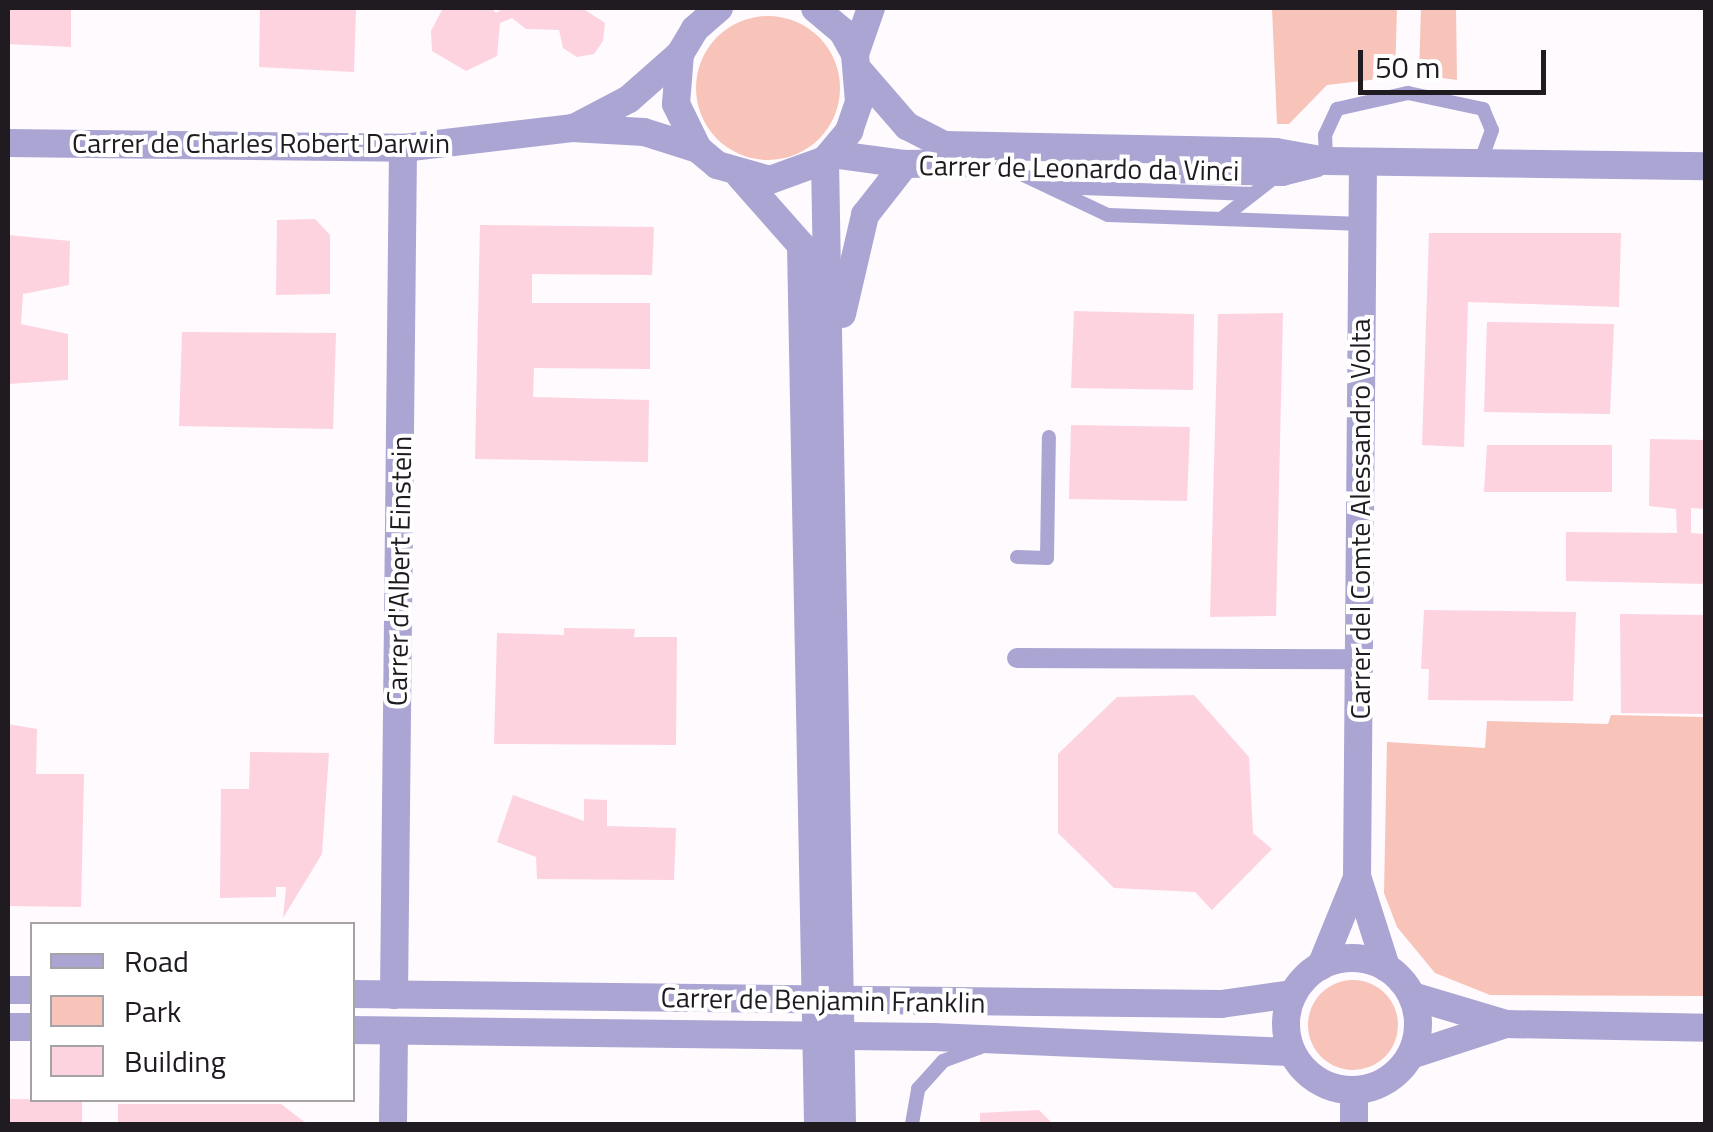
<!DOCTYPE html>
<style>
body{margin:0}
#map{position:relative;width:1713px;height:1132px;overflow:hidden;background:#fefafe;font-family:"Titillium Web",sans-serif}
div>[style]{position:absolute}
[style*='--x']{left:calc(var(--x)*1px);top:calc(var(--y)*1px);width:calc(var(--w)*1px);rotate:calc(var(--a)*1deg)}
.green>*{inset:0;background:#f8c3b8}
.round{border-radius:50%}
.building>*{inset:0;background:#fdd3e0}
.service>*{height:14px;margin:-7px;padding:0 7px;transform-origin:7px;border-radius:7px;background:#aaa5d2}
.pedestrian>*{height:20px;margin:-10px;padding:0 10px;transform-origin:10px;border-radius:10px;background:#aaa5d2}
.minor>*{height:28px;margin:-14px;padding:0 14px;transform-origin:14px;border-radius:14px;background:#aaa5d2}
.minor>.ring{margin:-14px;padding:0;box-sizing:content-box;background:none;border:28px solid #aaa5d2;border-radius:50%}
span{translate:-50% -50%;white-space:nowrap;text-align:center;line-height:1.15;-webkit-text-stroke:8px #fff;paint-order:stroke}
.street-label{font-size:28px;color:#201a21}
.frame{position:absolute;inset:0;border:10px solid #201a21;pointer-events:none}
.legend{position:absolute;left:30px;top:922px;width:325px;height:180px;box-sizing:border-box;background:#fff;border:2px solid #a6a3a6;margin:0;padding:12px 18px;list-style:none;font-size:30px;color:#201a21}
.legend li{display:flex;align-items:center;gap:20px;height:50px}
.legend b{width:50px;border:2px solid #a6a3a6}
.scale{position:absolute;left:1358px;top:50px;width:188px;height:45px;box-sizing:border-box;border:5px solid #201a21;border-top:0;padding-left:12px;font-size:30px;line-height:35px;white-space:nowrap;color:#201a21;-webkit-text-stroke:8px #fff;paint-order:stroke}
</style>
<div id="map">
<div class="green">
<div style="clip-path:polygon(1272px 8px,1397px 8px,1395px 77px,1327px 85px,1289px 124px,1277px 124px)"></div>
<div style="clip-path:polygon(1421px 8px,1456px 8px,1457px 80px,1419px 75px)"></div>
<div class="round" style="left:696px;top:16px;width:144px;height:144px"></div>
<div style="clip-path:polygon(1611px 715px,1705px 717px,1705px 996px,1490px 995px,1435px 973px,1397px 927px,1384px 893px,1387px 742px,1485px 748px,1487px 721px,1608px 724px)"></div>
<div class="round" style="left:1308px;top:980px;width:90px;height:90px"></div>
</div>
<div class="building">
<div style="clip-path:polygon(8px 8px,71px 8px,71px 47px,8px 44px)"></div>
<div style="clip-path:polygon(260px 8px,356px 8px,354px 72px,259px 67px)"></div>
<div style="clip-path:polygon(443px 8px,491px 8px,496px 13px,504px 8px,582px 8px,605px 23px,603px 41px,594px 54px,577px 57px,563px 48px,559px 30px,526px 29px,512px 18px,500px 23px,497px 56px,466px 71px,432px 51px,431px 31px)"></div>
<div style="clip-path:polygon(315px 219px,330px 235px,330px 294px,276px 295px,277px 220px)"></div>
<div style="clip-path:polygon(480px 225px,654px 227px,652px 275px,532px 274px,532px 303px,650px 303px,650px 369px,534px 368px,533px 397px,649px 400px,648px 462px,475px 459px)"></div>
<div style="clip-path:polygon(1429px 233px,1621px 233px,1619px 307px,1468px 302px,1464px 447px,1422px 445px)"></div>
<div style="clip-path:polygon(8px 235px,70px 241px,69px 285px,23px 294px,21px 324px,68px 334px,68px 380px,8px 384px)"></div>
<div style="clip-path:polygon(1074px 311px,1194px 314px,1193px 390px,1071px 388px)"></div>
<div style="clip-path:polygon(1283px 313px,1276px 616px,1210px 617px,1218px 314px)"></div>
<div style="clip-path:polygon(1487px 322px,1614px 324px,1610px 414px,1484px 412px)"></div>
<div style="clip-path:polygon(182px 332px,336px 333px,333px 429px,179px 426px)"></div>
<div style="clip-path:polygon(1071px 425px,1190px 427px,1187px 501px,1069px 499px)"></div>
<div style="clip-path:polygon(1650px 439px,1706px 440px,1706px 509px,1691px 508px,1691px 533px,1706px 534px,1706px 584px,1566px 581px,1566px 532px,1677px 533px,1676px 509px,1649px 506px)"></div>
<div style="clip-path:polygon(1487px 445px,1612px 445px,1612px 492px,1484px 492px)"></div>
<div style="clip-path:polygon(1424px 610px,1576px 612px,1573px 701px,1428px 700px,1429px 669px,1421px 669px)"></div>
<div style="clip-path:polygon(1620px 614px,1706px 615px,1706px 714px,1621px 713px)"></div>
<div style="clip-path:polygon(564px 628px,635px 629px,634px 637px,677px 637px,676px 745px,494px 744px,497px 633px,564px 635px)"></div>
<div style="clip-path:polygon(1194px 695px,1249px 757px,1253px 833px,1272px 849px,1212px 910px,1195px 892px,1114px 888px,1058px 833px,1058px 754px,1117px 697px)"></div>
<div style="clip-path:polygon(8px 724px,37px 729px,36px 774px,84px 774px,81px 907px,8px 906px)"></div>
<div style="clip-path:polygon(250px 752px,329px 753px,322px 854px,283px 918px,286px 887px,276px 887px,276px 897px,220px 898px,221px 789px,249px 789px)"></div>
<div style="clip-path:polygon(513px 795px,584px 821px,584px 799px,607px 800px,607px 826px,676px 828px,674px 880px,537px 879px,536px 857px,497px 842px)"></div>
<div style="clip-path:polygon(8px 1099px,82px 1100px,82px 1124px,8px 1124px)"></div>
<div style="clip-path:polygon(118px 1104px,281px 1104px,307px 1124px,118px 1124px)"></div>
<div style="clip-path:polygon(1039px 1110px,1053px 1124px,980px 1124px,980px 1113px)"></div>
</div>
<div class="service">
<div style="--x:1326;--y:161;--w:26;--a:-92"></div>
<div style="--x:1325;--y:135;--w:29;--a:-65"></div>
<div style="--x:1337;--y:109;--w:73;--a:-12.7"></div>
<div style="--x:1408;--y:93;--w:77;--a:12"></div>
<div style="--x:1483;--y:109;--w:23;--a:67"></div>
<div style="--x:1492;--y:130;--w:35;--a:110"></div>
<div style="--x:1002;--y:165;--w:117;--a:25.3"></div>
<div style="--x:1108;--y:215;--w:255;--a:2"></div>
<div style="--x:1053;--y:187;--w:200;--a:2"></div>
<div style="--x:1221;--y:219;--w:73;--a:-37.8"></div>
<div style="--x:1017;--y:557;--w:30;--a:2"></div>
<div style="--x:1047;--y:558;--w:121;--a:-89.1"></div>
<div style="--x:912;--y:1124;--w:36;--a:-80"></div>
<div style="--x:918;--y:1089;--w:38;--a:-48"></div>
<div style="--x:943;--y:1061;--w:40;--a:-20.2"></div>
</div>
<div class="pedestrian">
<div style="--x:1017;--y:658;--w:342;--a:0.2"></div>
</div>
<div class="minor">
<div style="--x:719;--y:8;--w:32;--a:139"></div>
<div style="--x:695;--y:29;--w:29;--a:121"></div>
<div style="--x:680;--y:54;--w:50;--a:94.6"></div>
<div style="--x:676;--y:104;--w:50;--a:63.9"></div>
<div style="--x:698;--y:149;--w:25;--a:40"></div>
<div style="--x:717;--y:165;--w:55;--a:15.8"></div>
<div style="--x:770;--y:180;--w:59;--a:-20"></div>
<div style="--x:825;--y:160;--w:38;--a:-50"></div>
<div style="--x:849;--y:131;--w:31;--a:-71"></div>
<div style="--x:859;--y:102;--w:48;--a:-94.8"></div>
<div style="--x:855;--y:54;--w:26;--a:-119"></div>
<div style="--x:842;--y:31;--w:35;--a:-140"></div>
<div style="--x:855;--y:54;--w:49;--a:-70.8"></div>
<div style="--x:860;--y:72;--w:72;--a:49"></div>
<div style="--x:907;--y:126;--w:42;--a:27.2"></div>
<div style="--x:944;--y:145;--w:332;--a:1.2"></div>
<div style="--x:1276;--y:152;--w:51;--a:10.2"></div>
<div style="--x:1326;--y:161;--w:380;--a:0.8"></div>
<div style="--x:574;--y:128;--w:62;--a:-27.8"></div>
<div style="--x:629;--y:99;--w:68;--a:-41.4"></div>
<div style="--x:8;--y:143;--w:395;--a:0.7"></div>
<div style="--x:403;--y:148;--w:170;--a:-6.7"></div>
<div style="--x:572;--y:128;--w:72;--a:3.2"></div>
<div style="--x:644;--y:132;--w:57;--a:17.5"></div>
<div style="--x:831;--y:154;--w:75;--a:7.7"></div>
<div style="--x:905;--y:164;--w:66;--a:-0.9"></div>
<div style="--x:825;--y:160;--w:964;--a:88.99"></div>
<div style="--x:1363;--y:162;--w:714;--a:90.48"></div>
<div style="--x:1357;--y:876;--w:96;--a:72.3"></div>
<div style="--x:1164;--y:169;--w:118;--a:1.5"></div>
<div style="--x:1282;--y:172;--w:34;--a:-14"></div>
<div style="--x:740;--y:176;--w:92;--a:48.5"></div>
<div style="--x:801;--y:245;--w:879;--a:88.89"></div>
<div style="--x:842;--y:314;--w:102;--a:-76.9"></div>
<div style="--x:865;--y:215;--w:65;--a:-51.9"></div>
<div class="ring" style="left:1286px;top:958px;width:104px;height:104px"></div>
<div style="--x:1321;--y:966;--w:95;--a:-67.8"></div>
<div style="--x:8;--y:990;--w:24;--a:0"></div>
<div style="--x:352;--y:994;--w:869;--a:0.66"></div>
<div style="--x:1221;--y:1004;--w:73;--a:-7.9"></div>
<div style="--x:394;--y:995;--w:847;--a:-89.39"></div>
<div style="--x:1412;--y:996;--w:98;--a:16.6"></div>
<div style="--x:1506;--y:1024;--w:200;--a:1.1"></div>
<div style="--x:8;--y:1027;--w:24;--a:0"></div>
<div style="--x:352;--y:1030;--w:581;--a:0.69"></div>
<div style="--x:933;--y:1037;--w:359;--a:2.4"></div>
<div style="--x:1411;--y:1055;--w:100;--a:-18.1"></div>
<div style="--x:393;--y:1124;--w:93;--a:-89.4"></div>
<div style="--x:1354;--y:1124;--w:34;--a:-90"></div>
</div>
<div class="street-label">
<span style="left:261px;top:143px">Carrer de Charles Robert Darwin</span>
<span style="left:1079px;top:168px;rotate:1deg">Carrer de Leonardo da Vinci</span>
<span style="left:1360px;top:519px;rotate:-90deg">Carrer del Comte Alessandro Volta</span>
<span style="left:399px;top:571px;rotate:-89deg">Carrer d'Albert Einstein</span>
<span style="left:823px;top:1000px;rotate:1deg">Carrer de Benjamin Franklin</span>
</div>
<div class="frame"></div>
<ul class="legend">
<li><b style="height:12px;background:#aaa5d2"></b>Road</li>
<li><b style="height:28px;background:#f8c3b8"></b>Park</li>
<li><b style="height:28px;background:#fdd3e0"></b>Building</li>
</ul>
<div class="scale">50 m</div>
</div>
